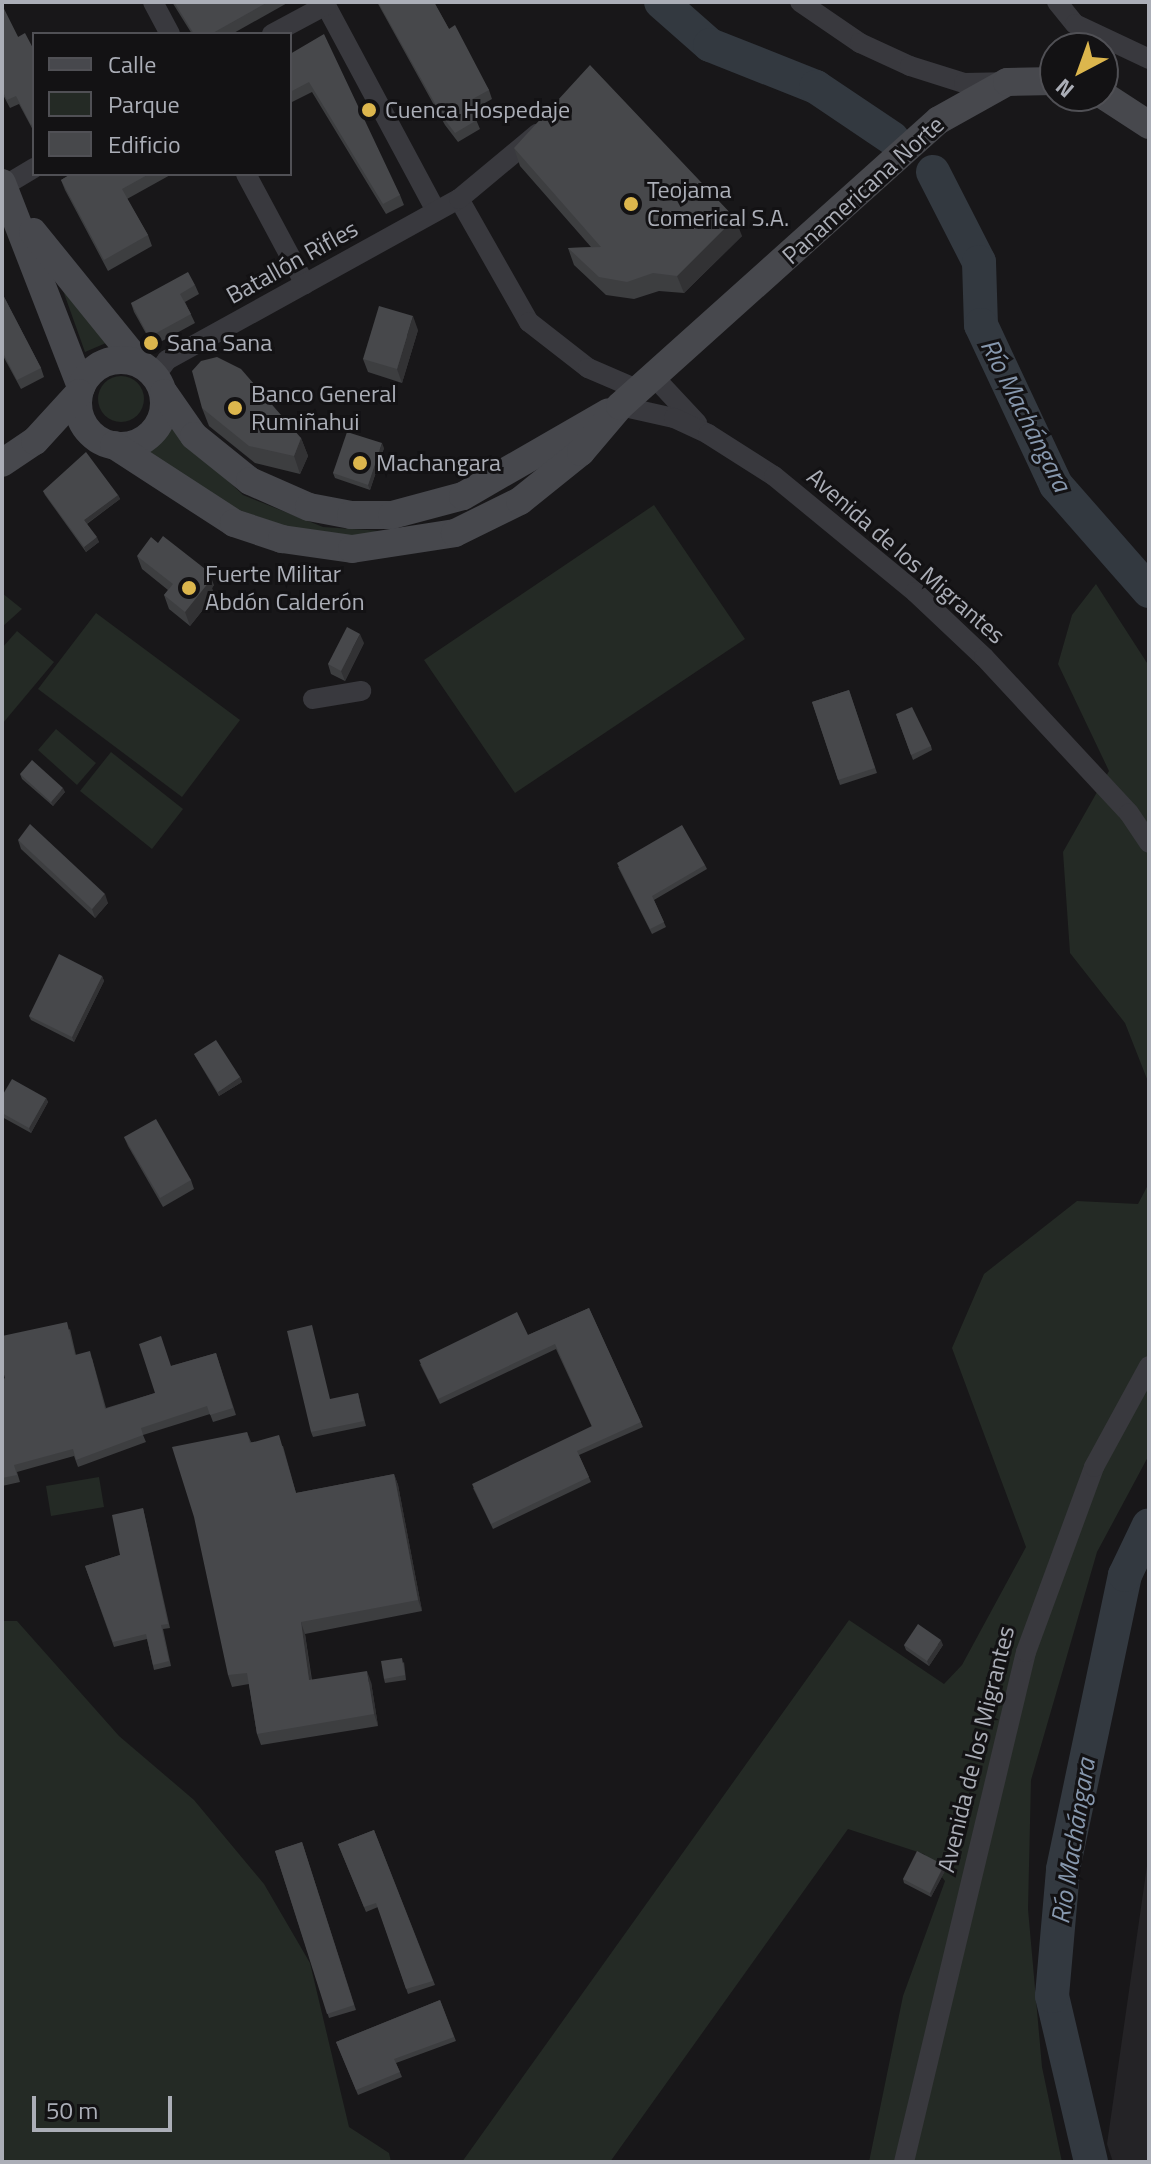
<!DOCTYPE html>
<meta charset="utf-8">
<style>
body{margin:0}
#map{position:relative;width:1151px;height:2164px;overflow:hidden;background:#181719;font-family:"Titillium Web",sans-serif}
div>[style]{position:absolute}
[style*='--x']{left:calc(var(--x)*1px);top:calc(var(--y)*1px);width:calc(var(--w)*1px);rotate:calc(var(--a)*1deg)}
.built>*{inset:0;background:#242326}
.green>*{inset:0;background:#242a25}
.round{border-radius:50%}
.river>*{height:34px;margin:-17px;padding:0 17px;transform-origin:17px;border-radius:17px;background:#333940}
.street>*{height:20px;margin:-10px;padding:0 10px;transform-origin:10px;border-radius:10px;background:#39393e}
.secondary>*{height:28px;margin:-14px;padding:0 14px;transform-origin:14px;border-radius:14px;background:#47484d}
.secondary>.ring{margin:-14px;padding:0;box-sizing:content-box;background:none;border:28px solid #47484d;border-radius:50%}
.wall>*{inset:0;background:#3d3e40}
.shaded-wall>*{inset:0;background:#323234}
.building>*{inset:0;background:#47484b}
.dots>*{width:22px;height:22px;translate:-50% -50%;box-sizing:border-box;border:4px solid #131214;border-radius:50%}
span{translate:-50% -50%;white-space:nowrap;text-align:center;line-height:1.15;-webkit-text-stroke:6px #131214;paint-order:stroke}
.poi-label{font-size:24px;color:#abaeb7}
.left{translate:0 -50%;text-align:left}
.street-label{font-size:24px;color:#abaeb7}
.water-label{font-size:26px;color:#8798ae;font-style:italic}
.frame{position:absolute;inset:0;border:4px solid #abaeb7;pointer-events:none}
.legend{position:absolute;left:32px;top:32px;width:260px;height:144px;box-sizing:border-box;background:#131214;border:2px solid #505055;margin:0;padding:10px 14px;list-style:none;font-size:24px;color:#abaeb7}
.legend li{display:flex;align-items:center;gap:16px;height:40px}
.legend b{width:40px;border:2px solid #505055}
.north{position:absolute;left:1039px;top:32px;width:80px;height:80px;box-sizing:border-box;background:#131214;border:2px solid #505055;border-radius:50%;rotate:221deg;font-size:22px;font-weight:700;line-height:32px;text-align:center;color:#abaeb7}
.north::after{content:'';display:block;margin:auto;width:28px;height:36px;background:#dcb64d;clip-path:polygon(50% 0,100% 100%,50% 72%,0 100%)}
.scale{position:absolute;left:32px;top:2096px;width:140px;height:36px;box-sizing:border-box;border:4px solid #abaeb7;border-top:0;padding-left:10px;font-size:24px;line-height:28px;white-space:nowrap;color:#abaeb7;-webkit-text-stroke:6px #131214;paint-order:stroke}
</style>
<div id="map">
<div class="built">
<div style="clip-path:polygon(1149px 1852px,1149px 2162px,1113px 2162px,1107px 2144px)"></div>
</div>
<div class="green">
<div style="clip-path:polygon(60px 282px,106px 343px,85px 352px)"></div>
<div class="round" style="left:98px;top:376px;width:46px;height:46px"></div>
<div style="clip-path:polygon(169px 424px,243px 495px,323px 527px,382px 531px,375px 538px,300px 532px,220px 503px,143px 449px)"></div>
<div style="clip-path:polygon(654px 505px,745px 639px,515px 793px,424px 660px)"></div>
<div style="clip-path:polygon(1096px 584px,1149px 666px,1149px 1084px,1125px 1023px,1070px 953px,1063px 852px,1109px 771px,1058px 664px,1072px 615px)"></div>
<div style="clip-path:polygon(2px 593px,22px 609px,2px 627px)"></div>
<div style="clip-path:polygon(96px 613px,240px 720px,182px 797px,38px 689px)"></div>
<div style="clip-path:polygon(17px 631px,54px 662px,3px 723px,2px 648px)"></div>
<div style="clip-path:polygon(56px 729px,96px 763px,77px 785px,38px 750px)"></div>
<div style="clip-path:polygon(111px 752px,183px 809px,152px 849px,80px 791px)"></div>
<div style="clip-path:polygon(1149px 1183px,1149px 1455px,1097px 1552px,1031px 1780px,1028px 1909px,1042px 2067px,1062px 2162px,869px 2162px,903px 1996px,945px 1881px,924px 1854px,848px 1829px,610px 2162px,462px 2162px,849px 1620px,944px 1684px,962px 1665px,1026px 1547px,952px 1348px,984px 1274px,1077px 1201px,1138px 1204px)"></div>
<div style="clip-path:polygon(99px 1477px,104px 1507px,51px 1516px,46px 1486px)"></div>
<div style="clip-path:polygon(2px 1621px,17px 1621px,119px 1736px,194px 1800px,264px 1884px,310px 1963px,349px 2127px,389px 2153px,391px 2162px,2px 2162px)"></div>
</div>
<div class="river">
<div style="--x:661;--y:2;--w:65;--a:41.3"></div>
<div style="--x:710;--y:45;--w:114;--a:21.6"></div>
<div style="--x:816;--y:87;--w:92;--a:33.9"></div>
<div style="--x:933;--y:172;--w:101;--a:62.9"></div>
<div style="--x:979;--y:262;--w:63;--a:88.2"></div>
<div style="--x:981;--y:325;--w:177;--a:64.9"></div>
<div style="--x:1056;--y:485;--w:141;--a:48.7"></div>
<div style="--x:1091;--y:2162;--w:171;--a:-103.2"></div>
<div style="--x:1052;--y:1996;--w:127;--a:-85"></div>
<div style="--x:1063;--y:1869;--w:300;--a:-78.1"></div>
<div style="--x:1125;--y:1575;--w:55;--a:-64.4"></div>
</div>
<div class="street">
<div style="--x:153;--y:2;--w:36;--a:62"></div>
<div style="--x:324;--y:2;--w:237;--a:61.8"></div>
<div style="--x:800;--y:2;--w:73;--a:34.3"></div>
<div style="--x:860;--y:43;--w:55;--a:24.7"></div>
<div style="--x:910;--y:66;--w:57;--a:17.5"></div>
<div style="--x:964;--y:83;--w:39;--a:-1"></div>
<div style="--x:1057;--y:2;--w:28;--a:51"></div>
<div style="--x:1075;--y:24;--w:82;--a:25.3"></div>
<div style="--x:272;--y:34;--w:61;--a:-28.2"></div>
<div style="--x:246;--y:174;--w:125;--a:61.8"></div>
<div style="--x:4;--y:186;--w:35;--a:-31"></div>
<div style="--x:459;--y:199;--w:142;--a:60.4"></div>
<div style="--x:529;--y:322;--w:75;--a:37.9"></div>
<div style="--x:588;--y:368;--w:56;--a:23.3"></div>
<div style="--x:155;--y:376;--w:20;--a:-53"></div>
<div style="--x:167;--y:360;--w:333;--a:-28.9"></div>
<div style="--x:459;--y:199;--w:102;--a:-39.8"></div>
<div style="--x:654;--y:377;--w:63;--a:46.9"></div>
<div style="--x:620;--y:406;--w:55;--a:12.5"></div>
<div style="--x:674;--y:418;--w:38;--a:25"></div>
<div style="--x:708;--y:434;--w:78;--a:32.5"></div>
<div style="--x:774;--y:476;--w:183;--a:39.4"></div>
<div style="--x:915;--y:592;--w:95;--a:43.3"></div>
<div style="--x:984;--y:657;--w:213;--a:47.1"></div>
<div style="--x:1129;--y:813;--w:36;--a:56"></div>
<div style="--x:313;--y:699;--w:49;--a:-9.5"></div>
<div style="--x:904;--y:2162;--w:524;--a:-76.55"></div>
<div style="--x:1026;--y:1652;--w:197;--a:-69.8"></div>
<div style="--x:1094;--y:1467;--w:115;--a:-61.4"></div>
</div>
<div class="secondary">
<div style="--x:1103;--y:95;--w:55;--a:33.1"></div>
<div style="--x:2;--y:183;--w:219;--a:68.8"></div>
<div style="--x:33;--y:232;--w:169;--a:51"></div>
<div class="ring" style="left:78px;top:360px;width:58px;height:58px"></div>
<div style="--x:164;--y:393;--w:52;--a:55.1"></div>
<div style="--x:194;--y:436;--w:72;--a:38.8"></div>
<div style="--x:250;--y:481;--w:64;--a:23.8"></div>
<div style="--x:309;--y:507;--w:43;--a:10.8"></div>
<div style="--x:351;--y:515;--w:41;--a:0"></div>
<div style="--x:392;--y:515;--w:73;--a:-15"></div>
<div style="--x:463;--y:496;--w:168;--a:-29.9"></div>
<div style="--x:114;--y:445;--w:143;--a:33"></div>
<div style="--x:234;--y:523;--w:51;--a:18.4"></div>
<div style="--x:282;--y:539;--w:71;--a:8.1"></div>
<div style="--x:352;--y:549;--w:104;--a:-8.8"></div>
<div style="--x:455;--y:533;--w:72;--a:-26.2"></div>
<div style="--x:520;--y:501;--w:78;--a:-38.8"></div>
<div style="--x:581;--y:452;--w:60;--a:-49.7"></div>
<div style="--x:620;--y:406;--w:428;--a:-41.9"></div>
<div style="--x:939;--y:120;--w:78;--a:-29.2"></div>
<div style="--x:1007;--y:82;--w:48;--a:-1.2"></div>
<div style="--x:2;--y:463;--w:40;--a:-34"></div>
<div style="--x:35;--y:441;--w:65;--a:-47.5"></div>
</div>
<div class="wall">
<div style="clip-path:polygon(172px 2px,289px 2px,232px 34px,192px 34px)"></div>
<div style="clip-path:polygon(377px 2px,434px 2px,449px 29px,489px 90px,492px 99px,472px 110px,480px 129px,458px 142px,445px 125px)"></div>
<div style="clip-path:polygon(2px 5px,18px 37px,34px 50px,34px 132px,19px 104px,10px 108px,2px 93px)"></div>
<div style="clip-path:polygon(290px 54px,400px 195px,404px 205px,386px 214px,312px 92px,290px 103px)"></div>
<div style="clip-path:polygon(514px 148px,742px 236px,684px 293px,659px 291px,634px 299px,606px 295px,574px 265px,568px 248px,591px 247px,520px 166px)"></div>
<div style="clip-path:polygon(71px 174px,172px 174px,127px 199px,148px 235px,152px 246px,108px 271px,65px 190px,61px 180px)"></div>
<div style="clip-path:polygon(195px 285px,199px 294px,185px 302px,195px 323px,153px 346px,134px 312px,131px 303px)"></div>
<div style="clip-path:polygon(2px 293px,41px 368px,44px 377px,21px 389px,2px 354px)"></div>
<div style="clip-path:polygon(418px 330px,402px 383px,368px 372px,363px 359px)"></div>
<div style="clip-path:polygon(202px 408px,301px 438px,308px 456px,300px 474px,255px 463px,209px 426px)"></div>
<div style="clip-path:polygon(384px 448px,370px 490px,335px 478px,333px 473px)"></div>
<div style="clip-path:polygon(43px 491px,118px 495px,120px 499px,87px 524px,99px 542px,86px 552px,45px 495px)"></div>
<div style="clip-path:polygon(137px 556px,214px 585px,212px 588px,214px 596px,190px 626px,169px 609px,164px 595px,168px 590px,142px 569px)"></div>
<div style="clip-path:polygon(364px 643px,345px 681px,331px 674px,328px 664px)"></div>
<div style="clip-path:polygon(849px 690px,877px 773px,840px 785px,812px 702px)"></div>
<div style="clip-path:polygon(896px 714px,931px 746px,932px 750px,913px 760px)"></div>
<div style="clip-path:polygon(20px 774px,65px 792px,53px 806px,22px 779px)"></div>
<div style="clip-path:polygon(18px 840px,108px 903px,95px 918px,21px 849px)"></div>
<div style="clip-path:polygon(705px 865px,707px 869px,654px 900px,666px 927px,652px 934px,618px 867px)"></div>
<div style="clip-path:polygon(102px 976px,104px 981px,74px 1042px,31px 1020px,29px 1016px)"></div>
<div style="clip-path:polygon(194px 1054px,240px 1077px,242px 1082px,219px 1096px)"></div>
<div style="clip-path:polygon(2px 1096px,46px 1098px,48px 1102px,31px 1133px,2px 1117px)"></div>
<div style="clip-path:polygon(124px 1137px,191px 1180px,194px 1189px,163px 1207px,128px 1146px)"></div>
<div style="clip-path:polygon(589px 1308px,643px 1427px,579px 1455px,591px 1482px,493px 1529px,473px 1488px,592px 1427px,556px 1349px,440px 1404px,420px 1364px,528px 1335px)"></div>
<div style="clip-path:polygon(70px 1329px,76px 1355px,92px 1358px,106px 1408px,155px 1393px,171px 1366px,216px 1353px,236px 1415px,213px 1422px,210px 1414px,143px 1435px,146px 1442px,78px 1467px,74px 1456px,17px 1472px,20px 1482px,2px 1486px,2px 1380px)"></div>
<div style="clip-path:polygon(358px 1393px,366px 1426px,313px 1437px,311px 1432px)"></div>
<div style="clip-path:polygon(247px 1432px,251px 1442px,283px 1446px,296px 1493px,394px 1474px,398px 1485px,422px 1611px,305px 1634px,312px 1680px,371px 1682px,378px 1726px,261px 1745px,257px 1734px,249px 1684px,232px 1687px,228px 1675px)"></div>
<div style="clip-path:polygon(143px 1508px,170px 1628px,163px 1629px,171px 1666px,154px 1670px,147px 1639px,114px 1647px,85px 1566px,120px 1555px)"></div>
<div style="clip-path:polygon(904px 1645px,943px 1645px,929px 1666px,906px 1650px)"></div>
<div style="clip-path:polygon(404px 1662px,406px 1680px,385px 1683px,384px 1679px)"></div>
<div style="clip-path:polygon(374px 1830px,435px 1985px,408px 1994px,378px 1907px,366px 1912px,338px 1844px)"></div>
<div style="clip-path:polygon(302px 1842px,356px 2010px,329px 2018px,275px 1851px)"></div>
<div style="clip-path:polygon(944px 1865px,946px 1869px,931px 1897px,904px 1883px,903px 1879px)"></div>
<div style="clip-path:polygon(440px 2000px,456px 2041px,396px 2063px,402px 2077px,358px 2095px,336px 2042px)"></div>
</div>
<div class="shaded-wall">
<div style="clip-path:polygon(735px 218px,742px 236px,684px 293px,677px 276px)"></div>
<div style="clip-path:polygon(413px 316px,418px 330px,402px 383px,397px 369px)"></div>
<div style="clip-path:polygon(301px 438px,308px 456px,300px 474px,294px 456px)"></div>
<div style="clip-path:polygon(382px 443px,384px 448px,370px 490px,368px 485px)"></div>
<div style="clip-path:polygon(118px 495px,120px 499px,86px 524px,84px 520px)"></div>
<div style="clip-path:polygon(97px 537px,99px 542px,86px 552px,84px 547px)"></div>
<div style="clip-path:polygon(209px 572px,214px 585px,212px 588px,214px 596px,190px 626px,185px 612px,204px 578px)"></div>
<div style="clip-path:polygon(360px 634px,364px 643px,345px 681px,341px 671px)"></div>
<div style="clip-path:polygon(63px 788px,65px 792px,53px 806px,51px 802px)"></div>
<div style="clip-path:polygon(105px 894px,108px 903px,95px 918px,92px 909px)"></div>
<div style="clip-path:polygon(102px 976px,104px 981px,74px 1042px,72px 1037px)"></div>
<div style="clip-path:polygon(240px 1077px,242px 1082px,219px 1096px,218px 1092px)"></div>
<div style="clip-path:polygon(46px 1098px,48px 1102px,31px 1133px,29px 1128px)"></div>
<div style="clip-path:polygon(394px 1474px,398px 1485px,422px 1611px,418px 1600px)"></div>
<div style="clip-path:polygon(301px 1622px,305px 1634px,313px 1692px,309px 1680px)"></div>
<div style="clip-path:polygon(941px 1640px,943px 1645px,929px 1666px,927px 1661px)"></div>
<div style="clip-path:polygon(367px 1671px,371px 1682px,378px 1726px,374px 1714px)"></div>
<div style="clip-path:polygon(944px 1865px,946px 1869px,931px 1897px,930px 1893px)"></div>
</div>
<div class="building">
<div style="clip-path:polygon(174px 2px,268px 2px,211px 34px,194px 34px)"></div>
<div style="clip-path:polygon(378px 2px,434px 2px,449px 29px,455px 25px,489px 90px,467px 102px,477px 120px,455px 133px,442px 116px)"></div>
<div style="clip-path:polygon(2px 5px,18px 37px,25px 33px,34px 50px,34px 123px,31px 125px,16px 96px,7px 100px,2px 90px)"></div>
<div style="clip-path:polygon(324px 34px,400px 195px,383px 204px,309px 82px,290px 92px,290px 54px)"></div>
<div style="clip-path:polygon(590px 65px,735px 218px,677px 276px,653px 273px,627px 282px,599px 277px,568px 248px,601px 247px,514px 148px)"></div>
<div style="clip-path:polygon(71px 174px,149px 174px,122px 189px,148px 235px,104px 260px,61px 180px)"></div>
<div style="clip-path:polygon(188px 272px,195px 285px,180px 294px,191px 314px,149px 337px,131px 303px)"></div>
<div style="clip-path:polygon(2px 293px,41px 368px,17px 380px,2px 351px)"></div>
<div style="clip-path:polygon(379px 306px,413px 316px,397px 369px,363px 359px)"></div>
<div style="clip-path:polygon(217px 357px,241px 369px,301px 438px,294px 456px,249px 446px,202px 408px,192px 371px,201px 361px)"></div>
<div style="clip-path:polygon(347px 432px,382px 443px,368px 485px,333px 473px)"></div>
<div style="clip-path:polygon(86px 452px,118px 495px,84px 520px,97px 537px,84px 547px,43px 491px)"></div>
<div style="clip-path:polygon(163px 536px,209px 572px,204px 578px,209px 582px,185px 612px,164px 595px,173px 584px,137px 556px,151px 537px,158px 543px)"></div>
<div style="clip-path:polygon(347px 627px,360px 634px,341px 671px,328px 664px)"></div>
<div style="clip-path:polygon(849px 690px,875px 768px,838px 780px,812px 702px)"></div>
<div style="clip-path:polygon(912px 707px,931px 746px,911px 755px,896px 714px)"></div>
<div style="clip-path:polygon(32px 760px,63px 788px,51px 802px,20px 774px)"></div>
<div style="clip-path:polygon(30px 824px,105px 894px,92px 909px,18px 840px)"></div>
<div style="clip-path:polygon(682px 825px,705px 865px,652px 896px,664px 922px,650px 929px,617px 863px)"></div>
<div style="clip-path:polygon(59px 954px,102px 976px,72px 1037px,29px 1016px)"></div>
<div style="clip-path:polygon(216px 1040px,240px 1077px,218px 1092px,194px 1054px)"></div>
<div style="clip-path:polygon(12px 1079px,46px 1098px,29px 1128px,2px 1113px,2px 1096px)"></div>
<div style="clip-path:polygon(156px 1119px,191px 1180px,160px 1198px,124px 1137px)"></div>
<div style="clip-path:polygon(589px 1308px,641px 1422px,577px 1451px,589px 1477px,491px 1524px,472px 1484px,592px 1426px,555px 1344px,438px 1399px,419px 1360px,517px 1312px,528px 1335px)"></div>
<div style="clip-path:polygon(67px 1322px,75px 1355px,90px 1351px,105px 1409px,155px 1393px,139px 1344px,161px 1336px,171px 1366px,216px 1353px,233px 1408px,210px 1415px,207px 1406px,141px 1428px,143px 1435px,76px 1460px,73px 1449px,14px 1465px,17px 1475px,2px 1478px,2px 1380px,5px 1379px,2px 1366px,2px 1336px)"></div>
<div style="clip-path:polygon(312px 1325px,330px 1399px,358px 1393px,364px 1421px,311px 1432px,287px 1331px)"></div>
<div style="clip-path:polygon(247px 1432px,250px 1443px,279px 1435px,296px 1493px,394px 1474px,418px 1600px,301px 1622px,309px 1680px,367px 1671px,374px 1714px,257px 1734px,247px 1673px,228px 1675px,194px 1517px,172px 1447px)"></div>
<div style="clip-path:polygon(143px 1508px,168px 1624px,161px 1625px,169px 1661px,153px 1665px,146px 1634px,113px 1642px,85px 1566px,120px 1555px,112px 1515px)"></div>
<div style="clip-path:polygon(918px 1624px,941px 1640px,927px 1661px,904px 1645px)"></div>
<div style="clip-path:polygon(402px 1658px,405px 1675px,384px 1679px,381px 1661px)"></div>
<div style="clip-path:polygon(374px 1830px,433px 1981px,406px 1989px,376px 1903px,364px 1907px,338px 1844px)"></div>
<div style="clip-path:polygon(302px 1842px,354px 2005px,327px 2014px,275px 1851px)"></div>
<div style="clip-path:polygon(917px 1851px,944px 1865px,930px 1893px,903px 1879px)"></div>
<div style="clip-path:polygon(440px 2000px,454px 2037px,394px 2059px,400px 2072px,356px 2090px,336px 2042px)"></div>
</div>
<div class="dots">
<div style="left:369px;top:110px;background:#dcb64d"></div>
<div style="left:631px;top:204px;background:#dcb64d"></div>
<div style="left:151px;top:343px;background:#dcb64d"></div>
<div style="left:235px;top:408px;background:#dcb64d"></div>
<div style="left:360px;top:463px;background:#dcb64d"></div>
<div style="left:189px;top:588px;background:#dcb64d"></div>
</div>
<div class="poi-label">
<span class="left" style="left:385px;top:110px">Cuenca Hospedaje</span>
<span class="left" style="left:647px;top:204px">Teojama<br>Comerical S.A.</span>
<span class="left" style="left:167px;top:343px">Sana Sana</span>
<span class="left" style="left:251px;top:408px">Banco General<br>Rumiñahui</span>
<span class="left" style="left:376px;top:463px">Machangara</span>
<span class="left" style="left:205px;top:588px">Fuerte Militar<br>Abdón Calderón</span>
</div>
<div class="street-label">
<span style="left:863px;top:190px;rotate:-42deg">Panamericana Norte</span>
<span style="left:292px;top:262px;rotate:-29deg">Batallón Rifles</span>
<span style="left:906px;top:556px;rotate:41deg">Avenida de los Migrantes</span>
<span style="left:976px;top:1749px;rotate:-76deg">Avenida de los Migrantes</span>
</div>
<div class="water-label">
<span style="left:1026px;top:415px;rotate:63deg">Río Machángara</span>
<span style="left:1073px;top:1841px;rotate:-81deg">Río Machángara</span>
</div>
<div class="frame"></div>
<ul class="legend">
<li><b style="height:10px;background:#47484d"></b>Calle</li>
<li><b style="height:22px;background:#242a25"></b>Parque</li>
<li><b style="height:22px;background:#47484b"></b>Edificio</li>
</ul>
<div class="north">N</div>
<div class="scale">50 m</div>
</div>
